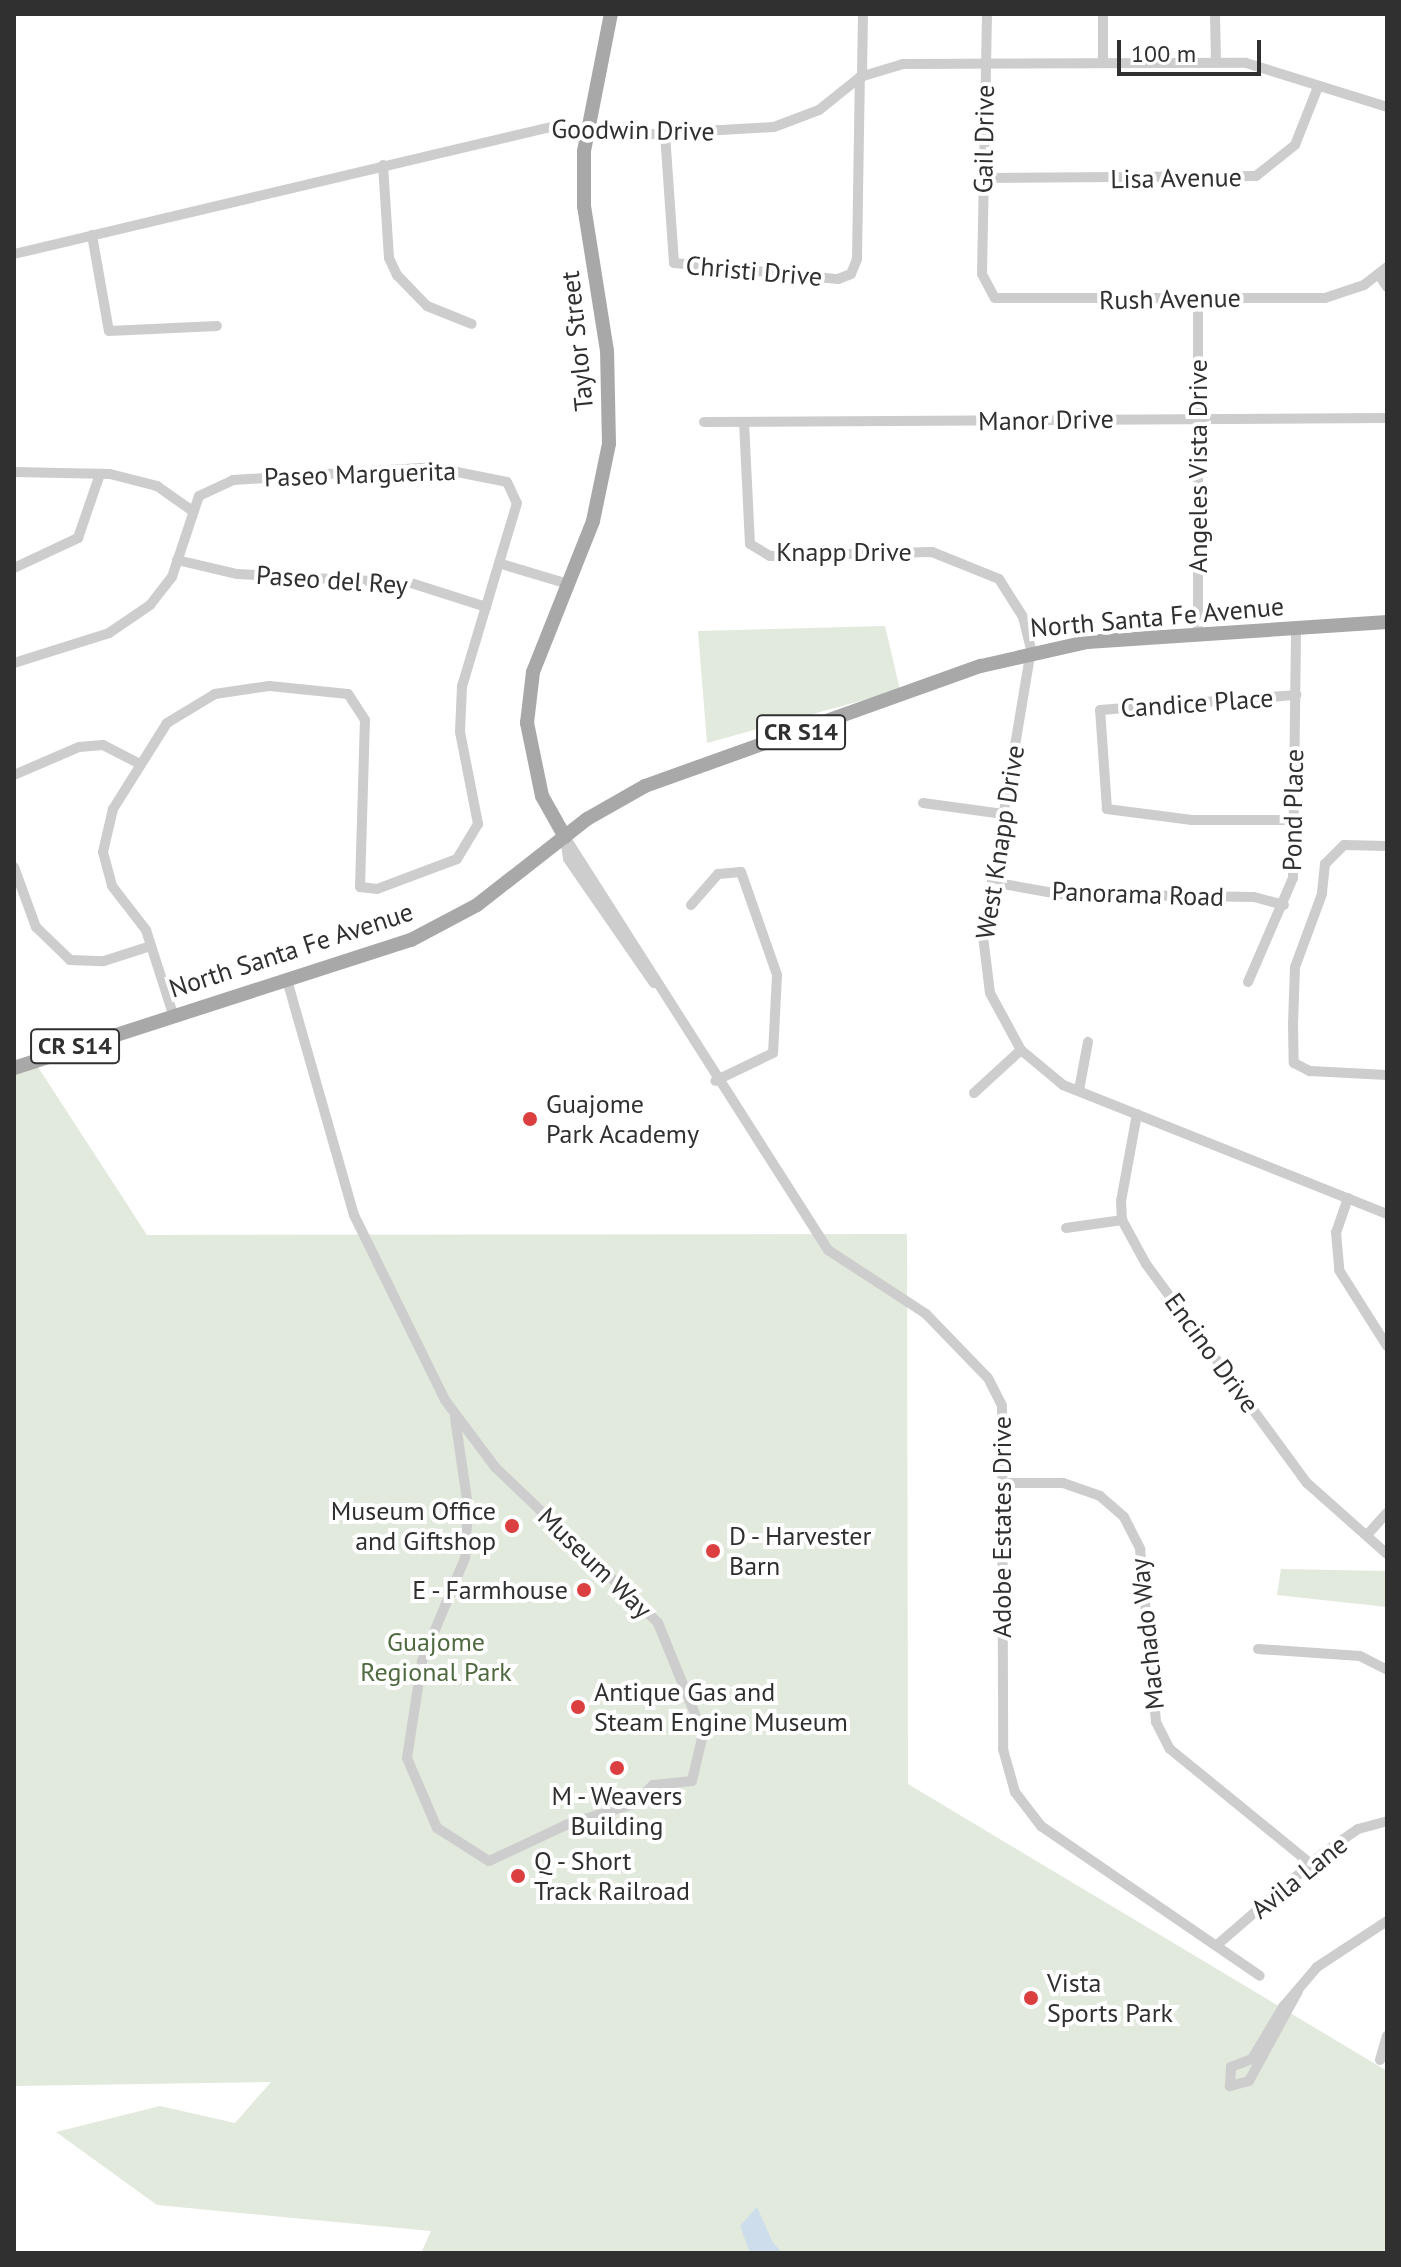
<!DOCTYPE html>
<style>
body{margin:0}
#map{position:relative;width:1401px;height:2267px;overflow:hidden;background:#fff;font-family:"PT Sans",sans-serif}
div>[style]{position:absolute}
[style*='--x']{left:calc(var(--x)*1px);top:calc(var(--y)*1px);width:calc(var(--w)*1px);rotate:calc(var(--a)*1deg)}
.green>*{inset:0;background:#e2e9dd}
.water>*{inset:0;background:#cdddeb}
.minor>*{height:10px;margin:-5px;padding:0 5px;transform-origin:5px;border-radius:5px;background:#cdcdcd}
.major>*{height:14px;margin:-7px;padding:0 7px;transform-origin:7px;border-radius:7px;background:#a8a8a8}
.dots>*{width:22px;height:22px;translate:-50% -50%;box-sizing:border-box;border:4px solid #fff;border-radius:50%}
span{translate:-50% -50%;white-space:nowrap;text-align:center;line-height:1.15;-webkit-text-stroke:8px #fff;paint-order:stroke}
.shield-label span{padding:2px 6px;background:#fff;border:2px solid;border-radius:6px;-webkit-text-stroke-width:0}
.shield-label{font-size:24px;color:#303030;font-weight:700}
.street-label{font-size:26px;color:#303030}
.poi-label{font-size:26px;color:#303030}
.left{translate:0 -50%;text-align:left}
.right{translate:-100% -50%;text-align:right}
.park-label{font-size:26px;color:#506a40}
.frame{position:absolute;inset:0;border:16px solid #303030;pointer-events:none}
.scale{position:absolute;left:1117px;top:40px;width:144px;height:36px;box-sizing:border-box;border:4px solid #303030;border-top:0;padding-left:10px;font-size:24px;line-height:28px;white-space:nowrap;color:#303030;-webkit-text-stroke:6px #fff;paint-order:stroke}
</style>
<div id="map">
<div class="green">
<div style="clip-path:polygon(885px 626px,900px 690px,707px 743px,698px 631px)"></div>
<div style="clip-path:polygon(36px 1064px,147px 1235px,907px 1234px,908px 1784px,1387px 2071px,1387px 2253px,421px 2253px,431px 2231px,157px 2205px,56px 2132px,160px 2106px,235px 2123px,271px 2082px,14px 2086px,14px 1071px)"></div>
<div style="clip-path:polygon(1281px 1569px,1387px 1571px,1387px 1607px,1277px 1595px)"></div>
</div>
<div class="water">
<div style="clip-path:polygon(757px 2207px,772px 2241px,782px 2253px,750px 2253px,740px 2226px)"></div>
</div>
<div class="minor">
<div style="--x:987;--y:14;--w:260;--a:91.1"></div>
<div style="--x:982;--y:274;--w:27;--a:62"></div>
<div style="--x:995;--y:298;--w:330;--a:0"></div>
<div style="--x:1325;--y:298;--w:41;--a:-18.4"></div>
<div style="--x:1364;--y:285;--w:29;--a:-38"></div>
<div style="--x:1103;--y:14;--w:49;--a:90"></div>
<div style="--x:1215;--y:14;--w:49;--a:88.8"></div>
<div style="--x:862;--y:77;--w:63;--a:-89.1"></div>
<div style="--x:665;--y:134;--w:129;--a:86"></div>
<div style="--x:674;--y:263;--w:165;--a:5.6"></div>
<div style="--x:838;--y:279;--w:14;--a:-21"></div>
<div style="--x:851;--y:274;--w:16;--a:-68"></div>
<div style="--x:857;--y:259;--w:182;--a:-89.1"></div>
<div style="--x:383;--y:165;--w:93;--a:86.3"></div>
<div style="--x:389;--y:258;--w:19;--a:65"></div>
<div style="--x:397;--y:275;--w:43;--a:45.9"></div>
<div style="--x:427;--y:306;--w:48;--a:21.8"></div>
<div style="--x:983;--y:178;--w:273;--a:-0.4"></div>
<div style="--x:1256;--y:176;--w:50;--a:-38.5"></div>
<div style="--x:1295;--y:145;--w:62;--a:-68.4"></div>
<div style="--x:92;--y:235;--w:97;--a:80"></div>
<div style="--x:109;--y:331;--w:108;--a:-2.7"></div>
<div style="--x:14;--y:254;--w:556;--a:-13.31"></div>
<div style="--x:555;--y:126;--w:81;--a:6.4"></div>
<div style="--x:635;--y:135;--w:139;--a:-3.3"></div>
<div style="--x:774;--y:127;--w:48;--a:-20.7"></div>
<div style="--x:819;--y:110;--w:53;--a:-38.8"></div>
<div style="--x:860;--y:77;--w:45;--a:-16.8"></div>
<div style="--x:903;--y:64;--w:343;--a:-0.2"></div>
<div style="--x:1246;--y:63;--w:148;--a:17.3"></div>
<div style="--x:1379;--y:275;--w:14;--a:56"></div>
<div style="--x:1198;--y:298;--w:337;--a:90"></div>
<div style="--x:704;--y:422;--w:683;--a:-0.34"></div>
<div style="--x:744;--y:422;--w:122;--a:87.2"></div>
<div style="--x:750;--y:544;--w:23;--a:31"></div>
<div style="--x:770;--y:556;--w:162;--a:-1.4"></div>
<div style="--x:932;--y:552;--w:72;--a:21.9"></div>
<div style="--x:999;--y:579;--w:45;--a:57.7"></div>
<div style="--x:1023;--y:617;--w:34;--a:76"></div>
<div style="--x:1031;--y:650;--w:290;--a:99.5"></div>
<div style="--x:983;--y:936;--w:57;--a:83"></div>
<div style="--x:990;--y:993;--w:65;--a:61.5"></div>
<div style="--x:1021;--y:1050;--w:55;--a:39.8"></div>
<div style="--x:1063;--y:1085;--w:349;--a:21.7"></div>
<div style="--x:14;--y:472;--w:96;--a:1.2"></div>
<div style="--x:110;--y:474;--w:49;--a:14.3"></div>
<div style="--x:157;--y:486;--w:42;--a:35.2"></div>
<div style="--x:177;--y:560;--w:62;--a:13.1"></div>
<div style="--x:237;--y:574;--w:174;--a:3"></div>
<div style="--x:411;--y:583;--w:79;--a:17.7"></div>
<div style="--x:505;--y:565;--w:66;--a:16.8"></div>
<div style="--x:14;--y:568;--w:71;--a:-25.1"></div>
<div style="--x:78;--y:538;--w:68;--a:-71"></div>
<div style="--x:14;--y:663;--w:100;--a:-17.5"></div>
<div style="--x:109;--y:633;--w:50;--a:-34.3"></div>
<div style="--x:150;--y:605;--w:36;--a:-52"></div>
<div style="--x:172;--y:577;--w:85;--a:-71.6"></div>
<div style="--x:199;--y:496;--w:38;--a:-25"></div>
<div style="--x:233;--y:480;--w:199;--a:-3.7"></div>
<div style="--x:432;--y:467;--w:76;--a:11.3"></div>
<div style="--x:507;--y:482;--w:23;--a:65"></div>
<div style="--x:517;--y:503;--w:191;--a:106.7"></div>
<div style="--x:462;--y:686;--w:46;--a:92.5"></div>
<div style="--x:460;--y:732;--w:94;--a:78.9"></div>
<div style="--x:478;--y:824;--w:41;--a:121"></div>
<div style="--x:457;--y:859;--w:85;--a:159.4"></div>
<div style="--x:377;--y:889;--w:17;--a:-173"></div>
<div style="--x:360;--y:887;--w:167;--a:-88.3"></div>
<div style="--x:365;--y:720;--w:31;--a:-123"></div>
<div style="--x:348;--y:694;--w:79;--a:-174.2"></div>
<div style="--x:269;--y:686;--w:55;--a:171.6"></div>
<div style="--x:215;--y:694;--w:56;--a:148.9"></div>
<div style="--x:167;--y:723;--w:102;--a:122.1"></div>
<div style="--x:113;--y:809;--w:44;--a:103.1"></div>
<div style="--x:103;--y:852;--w:35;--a:75"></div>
<div style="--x:112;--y:886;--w:56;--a:52.3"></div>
<div style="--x:146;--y:930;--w:88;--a:72.2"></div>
<div style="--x:14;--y:775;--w:71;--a:-23.3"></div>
<div style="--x:79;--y:747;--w:24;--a:-5"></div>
<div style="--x:103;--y:745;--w:42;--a:27.2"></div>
<div style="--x:923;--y:803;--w:81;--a:7.8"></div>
<div style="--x:1294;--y:820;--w:102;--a:180"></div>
<div style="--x:1192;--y:820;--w:86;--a:-172.6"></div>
<div style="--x:1107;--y:809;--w:99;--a:-94"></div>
<div style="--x:1100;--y:710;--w:197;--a:-4.4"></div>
<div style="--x:565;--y:837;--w:490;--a:57.5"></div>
<div style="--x:828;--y:1250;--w:117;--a:33.1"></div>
<div style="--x:926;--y:1314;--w:89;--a:45.9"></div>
<div style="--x:988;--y:1378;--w:31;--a:63"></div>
<div style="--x:1002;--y:1406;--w:343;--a:89.8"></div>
<div style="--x:1003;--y:1749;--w:45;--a:74.4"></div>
<div style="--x:1015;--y:1792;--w:43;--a:52.6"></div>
<div style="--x:1041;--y:1826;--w:265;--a:34.4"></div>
<div style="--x:565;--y:839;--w:20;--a:81"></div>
<div style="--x:568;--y:859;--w:151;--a:55.3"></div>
<div style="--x:1387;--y:846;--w:43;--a:-178.7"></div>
<div style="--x:1344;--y:845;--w:27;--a:135"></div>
<div style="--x:1325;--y:864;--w:30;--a:96"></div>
<div style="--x:1322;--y:894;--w:78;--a:110.3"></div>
<div style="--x:1295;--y:967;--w:57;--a:92"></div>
<div style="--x:1293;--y:1024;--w:39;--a:89"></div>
<div style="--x:1294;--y:1063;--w:18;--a:27"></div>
<div style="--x:1310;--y:1071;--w:77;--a:3"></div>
<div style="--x:14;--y:867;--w:64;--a:69.9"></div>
<div style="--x:36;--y:927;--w:47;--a:44.1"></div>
<div style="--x:70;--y:960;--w:34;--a:2"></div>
<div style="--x:104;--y:961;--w:49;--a:-17.7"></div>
<div style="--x:992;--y:882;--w:68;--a:10.2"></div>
<div style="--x:1059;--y:894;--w:195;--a:0.9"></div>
<div style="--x:1254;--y:897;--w:31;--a:15"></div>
<div style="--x:691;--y:905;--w:41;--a:-48.9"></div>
<div style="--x:718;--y:874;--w:23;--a:-5"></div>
<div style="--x:741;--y:872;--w:109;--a:70.7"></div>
<div style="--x:777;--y:975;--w:78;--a:92.9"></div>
<div style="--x:773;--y:1053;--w:64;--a:154.2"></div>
<div style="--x:287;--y:980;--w:244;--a:74.1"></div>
<div style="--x:354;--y:1215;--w:206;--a:63.8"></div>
<div style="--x:445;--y:1400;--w:84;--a:53.3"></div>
<div style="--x:495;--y:1467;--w:226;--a:43.7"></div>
<div style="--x:658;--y:1623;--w:120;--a:67.9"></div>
<div style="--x:703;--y:1734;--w:48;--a:103.2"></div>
<div style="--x:692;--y:1781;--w:39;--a:174"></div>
<div style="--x:653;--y:1785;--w:25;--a:133"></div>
<div style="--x:636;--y:1803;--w:73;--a:162.6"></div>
<div style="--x:566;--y:1825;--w:85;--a:154.9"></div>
<div style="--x:489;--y:1861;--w:62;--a:-147.6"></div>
<div style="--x:437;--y:1828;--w:76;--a:-113.2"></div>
<div style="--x:407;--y:1758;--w:98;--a:-81.2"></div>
<div style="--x:422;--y:1661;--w:112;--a:-67.3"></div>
<div style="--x:465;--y:1558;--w:52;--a:-86.7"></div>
<div style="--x:468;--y:1506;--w:89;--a:-98.4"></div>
<div style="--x:1248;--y:982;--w:113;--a:-66.6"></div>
<div style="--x:1293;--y:878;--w:249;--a:-89.3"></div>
<div style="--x:1079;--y:1090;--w:49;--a:-79.4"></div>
<div style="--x:974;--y:1093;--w:64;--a:-42.5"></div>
<div style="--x:1137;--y:1114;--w:88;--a:100.4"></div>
<div style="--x:1121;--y:1201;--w:19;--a:87"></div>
<div style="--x:1122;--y:1220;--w:50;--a:61.4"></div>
<div style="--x:1146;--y:1264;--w:272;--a:53.7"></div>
<div style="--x:1307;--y:1483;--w:107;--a:41.6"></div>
<div style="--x:1348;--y:1198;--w:36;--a:109"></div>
<div style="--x:1336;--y:1232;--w:38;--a:85"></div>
<div style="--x:1339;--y:1270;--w:90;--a:57.7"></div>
<div style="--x:1066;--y:1228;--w:57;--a:-8.1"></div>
<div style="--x:1002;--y:1483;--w:61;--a:0"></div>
<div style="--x:1063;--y:1483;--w:39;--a:19"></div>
<div style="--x:1100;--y:1496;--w:32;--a:41"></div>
<div style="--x:1124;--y:1517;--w:36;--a:63"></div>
<div style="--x:1140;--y:1549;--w:174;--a:84.7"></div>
<div style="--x:1156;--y:1722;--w:30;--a:63"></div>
<div style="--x:1170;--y:1749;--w:182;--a:39.2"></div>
<div style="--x:1367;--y:1535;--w:30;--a:-48"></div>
<div style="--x:1258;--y:1649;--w:102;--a:3.9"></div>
<div style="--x:1360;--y:1656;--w:30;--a:27"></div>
<div style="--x:1217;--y:1945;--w:139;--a:-40.9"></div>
<div style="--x:1322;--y:1854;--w:44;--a:-34.8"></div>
<div style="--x:1358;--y:1829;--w:30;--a:-15"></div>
<div style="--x:1298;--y:1991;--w:102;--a:118.6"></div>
<div style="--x:1249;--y:2081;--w:20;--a:165"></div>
<div style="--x:1230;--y:2086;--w:19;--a:-87"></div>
<div style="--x:1231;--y:2067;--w:22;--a:-21"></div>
<div style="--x:1252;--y:2059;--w:61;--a:-59.2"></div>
<div style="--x:1283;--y:2007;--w:52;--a:-49.6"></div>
<div style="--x:1317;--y:1967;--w:84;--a:-33.3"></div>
<div style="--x:1380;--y:2060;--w:25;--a:-74"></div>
</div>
<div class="major">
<div style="--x:565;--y:837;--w:47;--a:-119.3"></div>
<div style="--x:542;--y:796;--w:75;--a:-101.6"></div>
<div style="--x:527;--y:723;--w:51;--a:-83.3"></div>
<div style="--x:533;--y:672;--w:162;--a:-68.3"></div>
<div style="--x:593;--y:521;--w:79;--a:-78.3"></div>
<div style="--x:609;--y:444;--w:93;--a:-91.2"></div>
<div style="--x:607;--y:351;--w:147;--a:-99"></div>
<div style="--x:584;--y:206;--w:55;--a:-90"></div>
<div style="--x:584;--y:151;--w:140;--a:-78.9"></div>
<div style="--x:14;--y:1068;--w:417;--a:-17.9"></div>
<div style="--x:411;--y:940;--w:75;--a:-27.9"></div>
<div style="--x:477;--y:905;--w:140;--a:-38"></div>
<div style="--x:587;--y:819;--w:67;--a:-29.6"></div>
<div style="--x:645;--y:786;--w:357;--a:-19.7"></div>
<div style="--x:981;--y:666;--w:109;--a:-12.8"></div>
<div style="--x:1087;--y:642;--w:301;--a:-3.8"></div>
</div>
<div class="dots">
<div style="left:530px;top:1119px;background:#db3f3f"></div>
<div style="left:512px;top:1526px;background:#db3f3f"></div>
<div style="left:713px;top:1551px;background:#db3f3f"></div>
<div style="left:584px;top:1590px;background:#db3f3f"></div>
<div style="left:578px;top:1707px;background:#db3f3f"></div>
<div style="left:617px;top:1768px;background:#db3f3f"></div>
<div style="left:518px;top:1876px;background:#db3f3f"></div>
<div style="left:1031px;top:1998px;background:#db3f3f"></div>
</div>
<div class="shield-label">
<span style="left:801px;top:732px">CR S14</span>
<span style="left:75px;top:1046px">CR S14</span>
</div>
<div class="street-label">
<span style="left:633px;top:130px;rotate:1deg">Goodwin Drive</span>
<span style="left:984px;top:139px;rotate:-89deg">Gail Drive</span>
<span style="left:1176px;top:178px;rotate:-1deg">Lisa Avenue</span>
<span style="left:754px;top:271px;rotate:5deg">Christi Drive</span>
<span style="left:1170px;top:299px;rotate:-1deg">Rush Avenue</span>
<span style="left:577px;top:341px;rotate:-96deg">Taylor Street</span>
<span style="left:1046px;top:420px;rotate:-1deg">Manor Drive</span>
<span style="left:1198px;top:466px;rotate:-90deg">Angeles Vista Drive</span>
<span style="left:360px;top:474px;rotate:-2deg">Paseo Marguerita</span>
<span style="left:844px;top:552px">Knapp Drive</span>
<span style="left:332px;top:580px;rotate:4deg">Paseo del Rey</span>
<span style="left:1157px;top:617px;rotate:-5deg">North Santa Fe Avenue</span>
<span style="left:1197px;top:703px;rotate:-4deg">Candice Place</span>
<span style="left:1293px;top:810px;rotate:-89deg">Pond Place</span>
<span style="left:1000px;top:842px;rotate:-81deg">West Knapp Drive</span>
<span style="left:1138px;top:894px;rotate:2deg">Panorama Road</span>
<span style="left:291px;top:950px;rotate:-18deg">North Santa Fe Avenue</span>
<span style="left:1212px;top:1353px;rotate:54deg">Encino Drive</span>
<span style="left:1002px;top:1527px;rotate:-90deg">Adobe Estates Drive</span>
<span style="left:595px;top:1563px;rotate:44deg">Museum Way</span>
<span style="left:1147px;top:1634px;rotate:-96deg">Machado Way</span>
<span style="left:1299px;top:1877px;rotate:-39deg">Avila Lane</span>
</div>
<div class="poi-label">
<span class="left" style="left:546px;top:1119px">Guajome<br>Park Academy</span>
<span class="right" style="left:496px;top:1526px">Museum Office<br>and Giftshop</span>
<span class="left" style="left:729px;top:1551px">D - Harvester<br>Barn</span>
<span class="right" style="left:568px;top:1590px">E - Farmhouse</span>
<span class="left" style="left:594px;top:1707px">Antique Gas and<br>Steam Engine Museum</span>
<span style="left:617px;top:1811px">M - Weavers<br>Building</span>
<span class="left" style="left:534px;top:1876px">Q - Short<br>Track Railroad</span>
<span class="left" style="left:1047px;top:1998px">Vista<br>Sports Park</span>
</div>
<div class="park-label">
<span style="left:436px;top:1657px">Guajome<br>Regional Park</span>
</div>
<div class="frame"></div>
<div class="scale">100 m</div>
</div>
